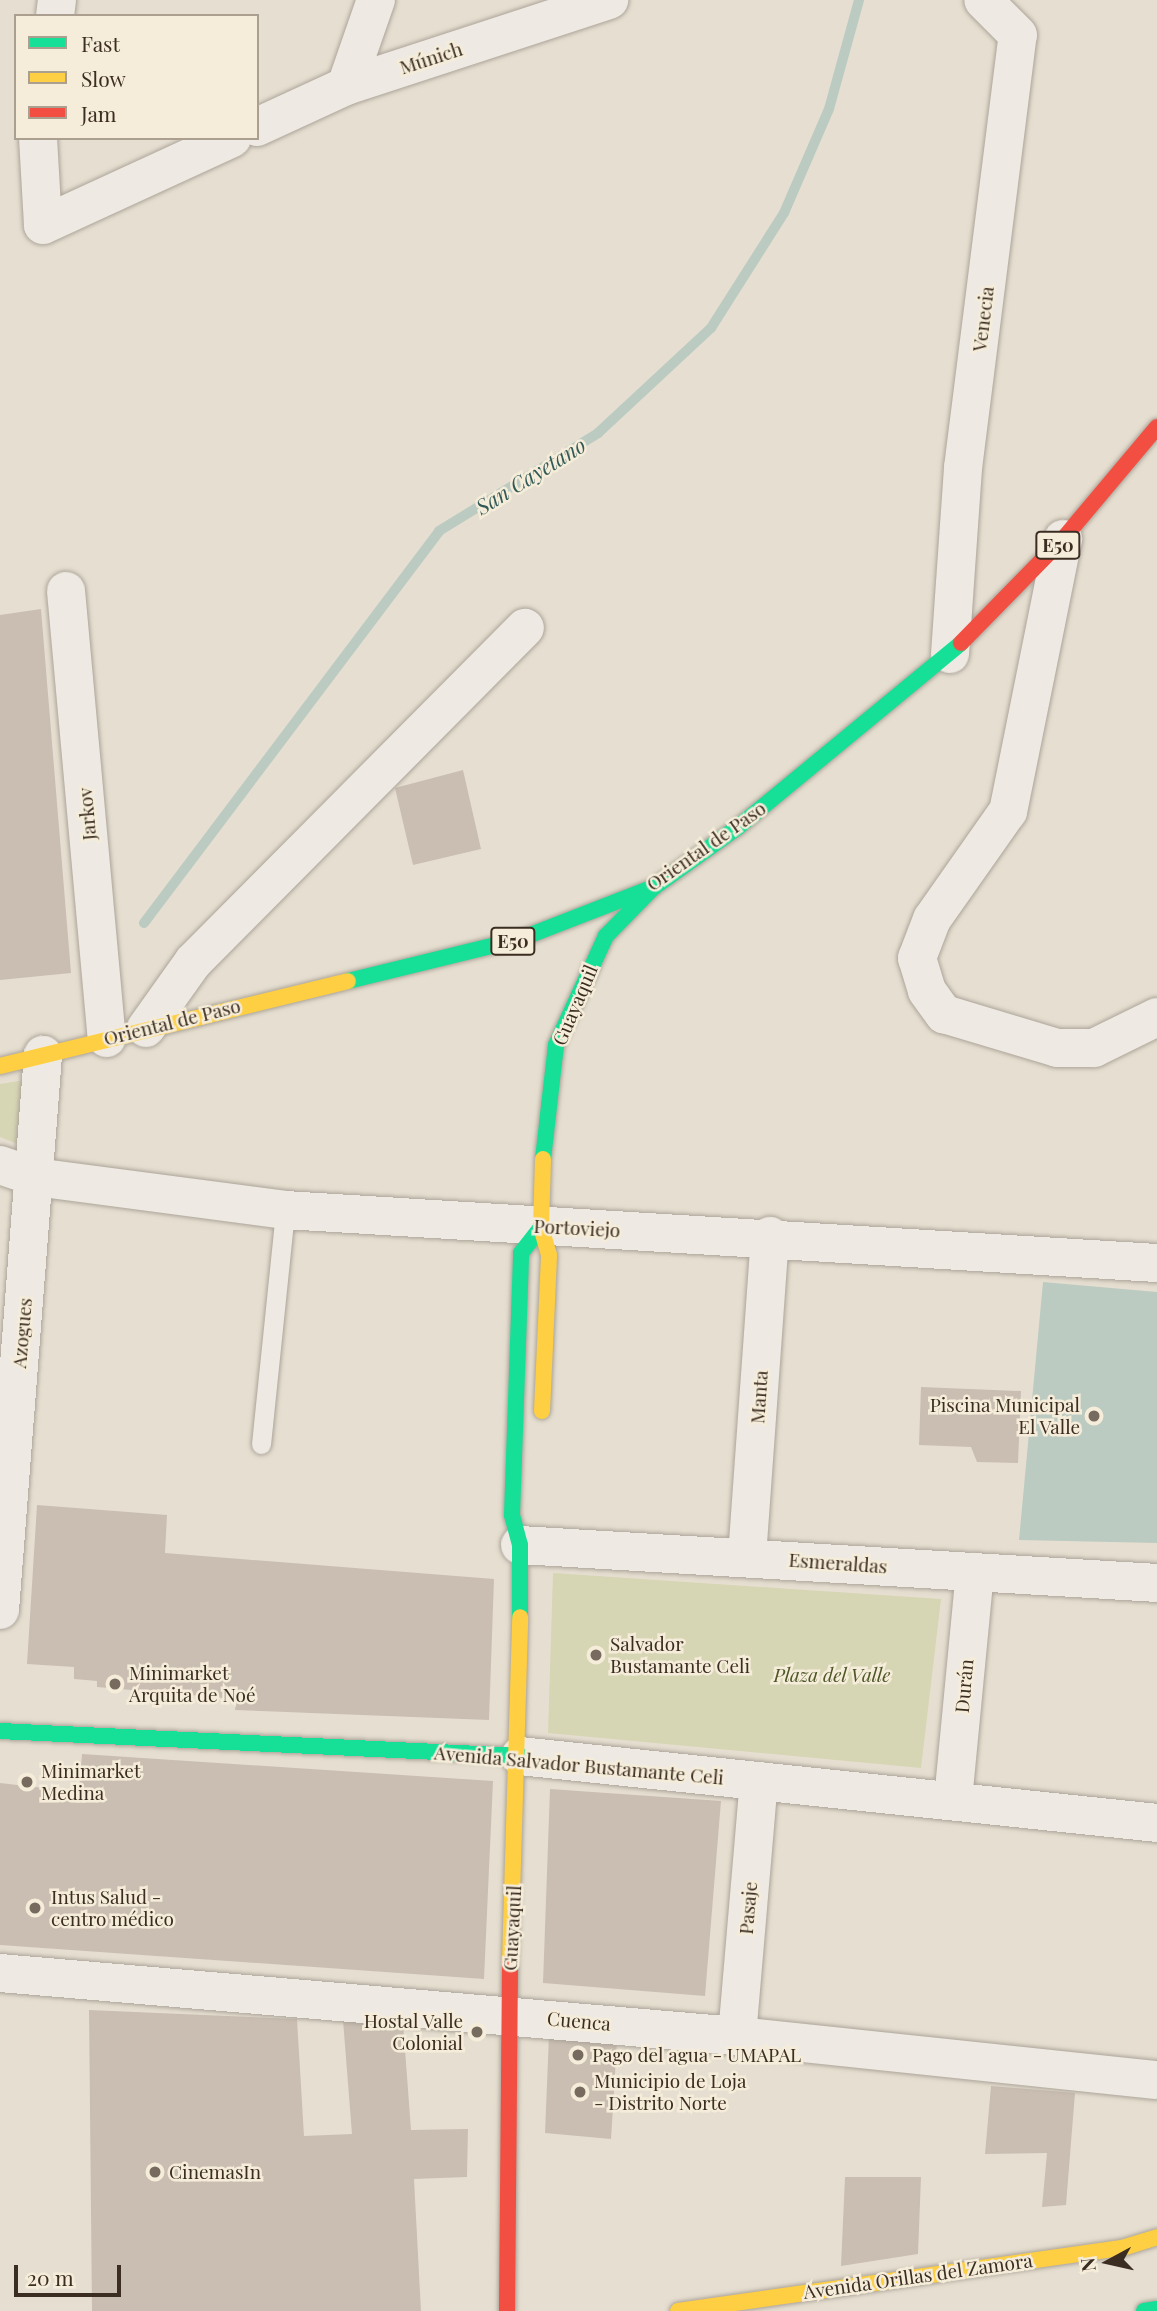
<!DOCTYPE html>
<meta charset="utf-8">
<style>
body{margin:0}
#map{position:relative;width:1157px;height:2311px;overflow:hidden;background:#e6dfd1;font-family:"Playfair Display",serif}
div>[style]{position:absolute}
[style*='--x']{left:calc(var(--x)*1px);top:calc(var(--y)*1px);width:calc(var(--w)*1px);rotate:calc(var(--a)*1deg)}
.green>*{inset:0;background:#d6d5b4}
.water>*{inset:0;background:#bccbc1}
.stream>*{height:10px;margin:-5px;padding:0 5px;transform-origin:5px;border-radius:5px;background:#bccbc1}
.building>*{inset:0;background:#cabeb2}
.roads{filter:drop-shadow(0 0 2px #aca499) drop-shadow(0 0 2px #aca499)}
.lane>*{height:19px;margin:-9.5px;padding:0 9.5px;transform-origin:9.5px;border-radius:9.5px;background:#eeeae3}
.street>*{height:38px;margin:-19px;padding:0 19px;transform-origin:19px;border-radius:19px;background:#eeeae3}
.fast>*{height:16px;margin:-8px;padding:0 8px;transform-origin:8px;border-radius:8px;background:#16e098}
.slow>*{height:16px;margin:-8px;padding:0 8px;transform-origin:8px;border-radius:8px;background:#ffcf43}
.jam>*{height:16px;margin:-8px;padding:0 8px;transform-origin:8px;border-radius:8px;background:#f24e42}
.dots>*{width:19px;height:19px;translate:-50% -50%;box-sizing:border-box;border:4px solid #f5ecd9;border-radius:50%}
span{translate:-50% -50%;white-space:nowrap;text-align:center;line-height:1.15;-webkit-text-stroke:5px #f5ecd9;paint-order:stroke}
.shield-label span{padding:2px 5px;background:#f5ecd9;border:2px solid;border-radius:5px;-webkit-text-stroke-width:0}
.shield-label{font-size:18px;color:#3b2d21;font-weight:700}
.street-label{font-size:19px;color:#3b2d21}
.poi-label{font-size:19px;color:#3b2d21}
.right{translate:-100% -50%;text-align:right}
.left{translate:0 -50%;text-align:left}
.park-label{font-size:19px;color:#4d5728;font-style:italic}
.water-label{font-size:21px;color:#315a56;font-style:italic}
.legend{position:absolute;left:14px;top:14px;width:245px;height:126px;box-sizing:border-box;background:#f5ecd9;border:2px solid #aba08f;margin:0;padding:9px 12px;list-style:none;font-size:21px;color:#3b2d21}
.legend li{display:flex;align-items:center;gap:14px;height:35px}
.legend b{width:35px;border:2px solid #aba08f}
.north{position:absolute;left:1073px;top:2227px;width:70px;height:70px;-webkit-text-stroke:5px #f5ecd9;paint-order:stroke;rotate:262deg;font-size:19px;font-weight:700;line-height:28px;text-align:center;color:#3b2d21}
.north::after{content:'';display:block;margin:auto;width:24px;height:32px;background:#3b2d21;clip-path:polygon(50% 0,100% 100%,50% 72%,0 100%)}
.scale{position:absolute;left:14px;top:2265px;width:107px;height:32px;box-sizing:border-box;border:4px solid #3b2d21;border-top:0;padding-left:9px;font-size:21px;line-height:24px;white-space:nowrap;color:#3b2d21;-webkit-text-stroke:5px #f5ecd9;paint-order:stroke}
</style>
<div id="map">
<div class="green">
<div style="clip-path:polygon(25px 1080px,20px 1145px,0 1137px,0 1084px)"></div>
<div style="clip-path:polygon(553px 1573px,941px 1599px,921px 1768px,548px 1733px)"></div>
</div>
<div class="water">
<div style="clip-path:polygon(1043px 1282px,1157px 1292px,1157px 1543px,1019px 1540px)"></div>
</div>
<div class="stream">
<div style="--x:144;--y:923;--w:491;--a:-53"></div>
<div style="--x:439;--y:531;--w:187;--a:-31.6"></div>
<div style="--x:598;--y:433;--w:154;--a:-42.9"></div>
<div style="--x:711;--y:328;--w:136;--a:-57.6"></div>
<div style="--x:784;--y:213;--w:113;--a:-66.6"></div>
<div style="--x:829;--y:109;--w:113;--a:-74.6"></div>
</div>
<div class="building">
<div style="clip-path:polygon(41px 609px,71px 973px,0 980px,0 615px)"></div>
<div style="clip-path:polygon(463px 770px,481px 849px,413px 865px,395px 788px)"></div>
<div style="clip-path:polygon(921px 1387px,1021px 1391px,1018px 1463px,977px 1462px,971px 1447px,919px 1445px)"></div>
<div style="clip-path:polygon(37px 1505px,167px 1515px,165px 1553px,494px 1579px,489px 1720px,235px 1710px,236px 1699px,97px 1687px,97px 1681px,74px 1679px,74px 1667px,27px 1664px)"></div>
<div style="clip-path:polygon(82px 1754px,493px 1781px,484px 1979px,0 1945px,0 1783px,79px 1792px)"></div>
<div style="clip-path:polygon(550px 1789px,721px 1801px,705px 1996px,543px 1983px)"></div>
<div style="clip-path:polygon(89px 2010px,297px 2019px,304px 2136px,352px 2134px,343px 2020px,403px 2023px,411px 2130px,468px 2129px,467px 2177px,414px 2179px,421px 2311px,92px 2311px)"></div>
<div style="clip-path:polygon(549px 2035px,617px 2042px,611px 2139px,545px 2133px)"></div>
<div style="clip-path:polygon(991px 2086px,1075px 2093px,1066px 2205px,1042px 2207px,1047px 2153px,985px 2154px)"></div>
<div style="clip-path:polygon(845px 2177px,921px 2177px,918px 2254px,841px 2266px)"></div>
</div>
<div class="roads">
<div class="lane">
<div style="--x:261;--y:1444;--w:235;--a:-84.1"></div>
</div>
<div class="street">
<div style="--x:55;--y:16;--w:16;--a:-83"></div>
<div style="--x:346;--y:86;--w:91;--a:-70.8"></div>
<div style="--x:257;--y:127;--w:98;--a:-24.7"></div>
<div style="--x:346;--y:86;--w:277;--a:-18.1"></div>
<div style="--x:38;--y:138;--w:87;--a:86.7"></div>
<div style="--x:43;--y:225;--w:208;--a:-24.7"></div>
<div style="--x:1063;--y:539;--w:278;--a:101.4"></div>
<div style="--x:1008;--y:811;--w:132;--a:125.1"></div>
<div style="--x:932;--y:919;--w:42;--a:111"></div>
<div style="--x:917;--y:958;--w:34;--a:73"></div>
<div style="--x:927;--y:991;--w:29;--a:54"></div>
<div style="--x:944;--y:1014;--w:118;--a:16.7"></div>
<div style="--x:1057;--y:1048;--w:37;--a:0"></div>
<div style="--x:1094;--y:1048;--w:70;--a:-26.2"></div>
<div style="--x:66;--y:591;--w:449;--a:84.8"></div>
<div style="--x:950;--y:654;--w:186;--a:-86"></div>
<div style="--x:963;--y:468;--w:436;--a:-82.8"></div>
<div style="--x:1018;--y:35;--w:49;--a:-135"></div>
<div style="--x:146;--y:1028;--w:81;--a:-54.5"></div>
<div style="--x:193;--y:962;--w:471;--a:-45.2"></div>
<div style="--x:0;--y:1165;--w:37;--a:19"></div>
<div style="--x:35;--y:1177;--w:252;--a:7.5"></div>
<div style="--x:285;--y:1210;--w:874;--a:3.48"></div>
<div style="--x:520;--y:1545;--w:638;--a:3.41"></div>
<div style="--x:747;--y:1557;--w:322;--a:-85.9"></div>
<div style="--x:0;--y:1610;--w:557;--a:-85.57"></div>
<div style="--x:520;--y:1756;--w:641;--a:6"></div>
<div style="--x:953;--y:1800;--w:229;--a:-84.5"></div>
<div style="--x:0;--y:1973;--w:740;--a:4.89"></div>
<div style="--x:737;--y:2036;--w:422;--a:6"></div>
<div style="--x:737;--y:2036;--w:256;--a:-85.1"></div>
</div>
<div class="fast">
<div style="--x:348;--y:981;--w:177;--a:-13.7"></div>
<div style="--x:520;--y:939;--w:144;--a:-21.2"></div>
<div style="--x:654;--y:887;--w:103;--a:-35.5"></div>
<div style="--x:738;--y:827;--w:289;--a:-39.5"></div>
<div style="--x:543;--y:1159;--w:115;--a:-83.5"></div>
<div style="--x:556;--y:1045;--w:120;--a:-65.4"></div>
<div style="--x:606;--y:936;--w:69;--a:-45.6"></div>
<div style="--x:520;--y:1617;--w:72;--a:-90"></div>
<div style="--x:520;--y:1545;--w:31;--a:-105"></div>
<div style="--x:512;--y:1515;--w:262;--a:-88"></div>
<div style="--x:521;--y:1253;--w:33;--a:-52"></div>
<div style="--x:0;--y:1731;--w:521;--a:2.75"></div>
<div style="--x:1144;--y:2311;--w:13;--a:-9"></div>
</div>
<div class="slow">
<div style="--x:0;--y:1066;--w:358;--a:-13.7"></div>
<div style="--x:542;--y:1411;--w:156;--a:-87.4"></div>
<div style="--x:549;--y:1255;--w:29;--a:-106"></div>
<div style="--x:541;--y:1227;--w:68;--a:-88.3"></div>
<div style="--x:510;--y:1962;--w:345;--a:-88.3"></div>
<div style="--x:678;--y:2311;--w:448;--a:-8.1"></div>
<div style="--x:1122;--y:2248;--w:37;--a:-17"></div>
</div>
<div class="jam">
<div style="--x:961;--y:643;--w:146;--a:-45.6"></div>
<div style="--x:1063;--y:539;--w:146;--a:-50"></div>
<div style="--x:507;--y:2311;--w:349;--a:-89.5"></div>
</div>
</div>
<div class="dots">
<div style="left:1094px;top:1416px;background:#776b5f"></div>
<div style="left:596px;top:1655px;background:#776b5f"></div>
<div style="left:115px;top:1684px;background:#776b5f"></div>
<div style="left:27px;top:1782px;background:#776b5f"></div>
<div style="left:35px;top:1908px;background:#776b5f"></div>
<div style="left:477px;top:2032px;background:#776b5f"></div>
<div style="left:578px;top:2055px;background:#776b5f"></div>
<div style="left:580px;top:2092px;background:#776b5f"></div>
<div style="left:155px;top:2172px;background:#776b5f"></div>
</div>
<div class="shield-label">
<span style="left:1058px;top:545px">E50</span>
<span style="left:513px;top:941px">E50</span>
</div>
<div class="street-label">
<span style="left:431px;top:58px;rotate:-18deg">Múnich</span>
<span style="left:983px;top:319px;rotate:-83deg">Venecia</span>
<span style="left:87px;top:814px;rotate:-95deg">Jarkov</span>
<span style="left:706px;top:846px;rotate:-35deg">Oriental de Paso</span>
<span style="left:575px;top:1005px;rotate:-67deg">Guayaquil</span>
<span style="left:172px;top:1022px;rotate:-14deg">Oriental de Paso</span>
<span style="left:577px;top:1228px;rotate:3deg">Portoviejo</span>
<span style="left:22px;top:1333px;rotate:-85deg">Azogues</span>
<span style="left:759px;top:1397px;rotate:-86deg">Manta</span>
<span style="left:838px;top:1563px;rotate:4deg">Esmeraldas</span>
<span style="left:964px;top:1686px;rotate:-85deg">Durán</span>
<span style="left:579px;top:1765px;rotate:5deg">Avenida Salvador Bustamante Celi</span>
<span style="left:748px;top:1908px;rotate:-85deg">Pasaje</span>
<span style="left:512px;top:1928px;rotate:-87deg">Guayaquil</span>
<span style="left:579px;top:2021px;rotate:5deg">Cuenca</span>
<span style="left:918px;top:2276px;rotate:-8deg">Avenida Orillas del Zamora</span>
</div>
<div class="poi-label">
<span class="right" style="left:1080px;top:1416px">Piscina Municipal<br>El Valle</span>
<span class="left" style="left:610px;top:1655px">Salvador<br>Bustamante Celi</span>
<span class="left" style="left:129px;top:1684px">Minimarket<br>Arquita de Noé</span>
<span class="left" style="left:41px;top:1782px">Minimarket<br>Medina</span>
<span class="left" style="left:51px;top:1908px">Intus Salud -<br>centro médico</span>
<span class="right" style="left:463px;top:2032px">Hostal Valle<br>Colonial</span>
<span class="left" style="left:592px;top:2055px">Pago del agua - UMAPAL</span>
<span class="left" style="left:594px;top:2092px">Municipio de Loja<br>- Distrito Norte</span>
<span class="left" style="left:169px;top:2172px">CinemasIn</span>
</div>
<div class="park-label">
<span style="left:832px;top:1675px">Plaza del Valle</span>
</div>
<div class="water-label">
<span style="left:530px;top:475px;rotate:-32deg">San Cayetano</span>
</div>
<ul class="legend">
<li><b style="height:9px;background:#16e098"></b>Fast</li>
<li><b style="height:9px;background:#ffcf43"></b>Slow</li>
<li><b style="height:9px;background:#f24e42"></b>Jam</li>
</ul>
<div class="north">N</div>
<div class="scale">20 m</div>
</div>
